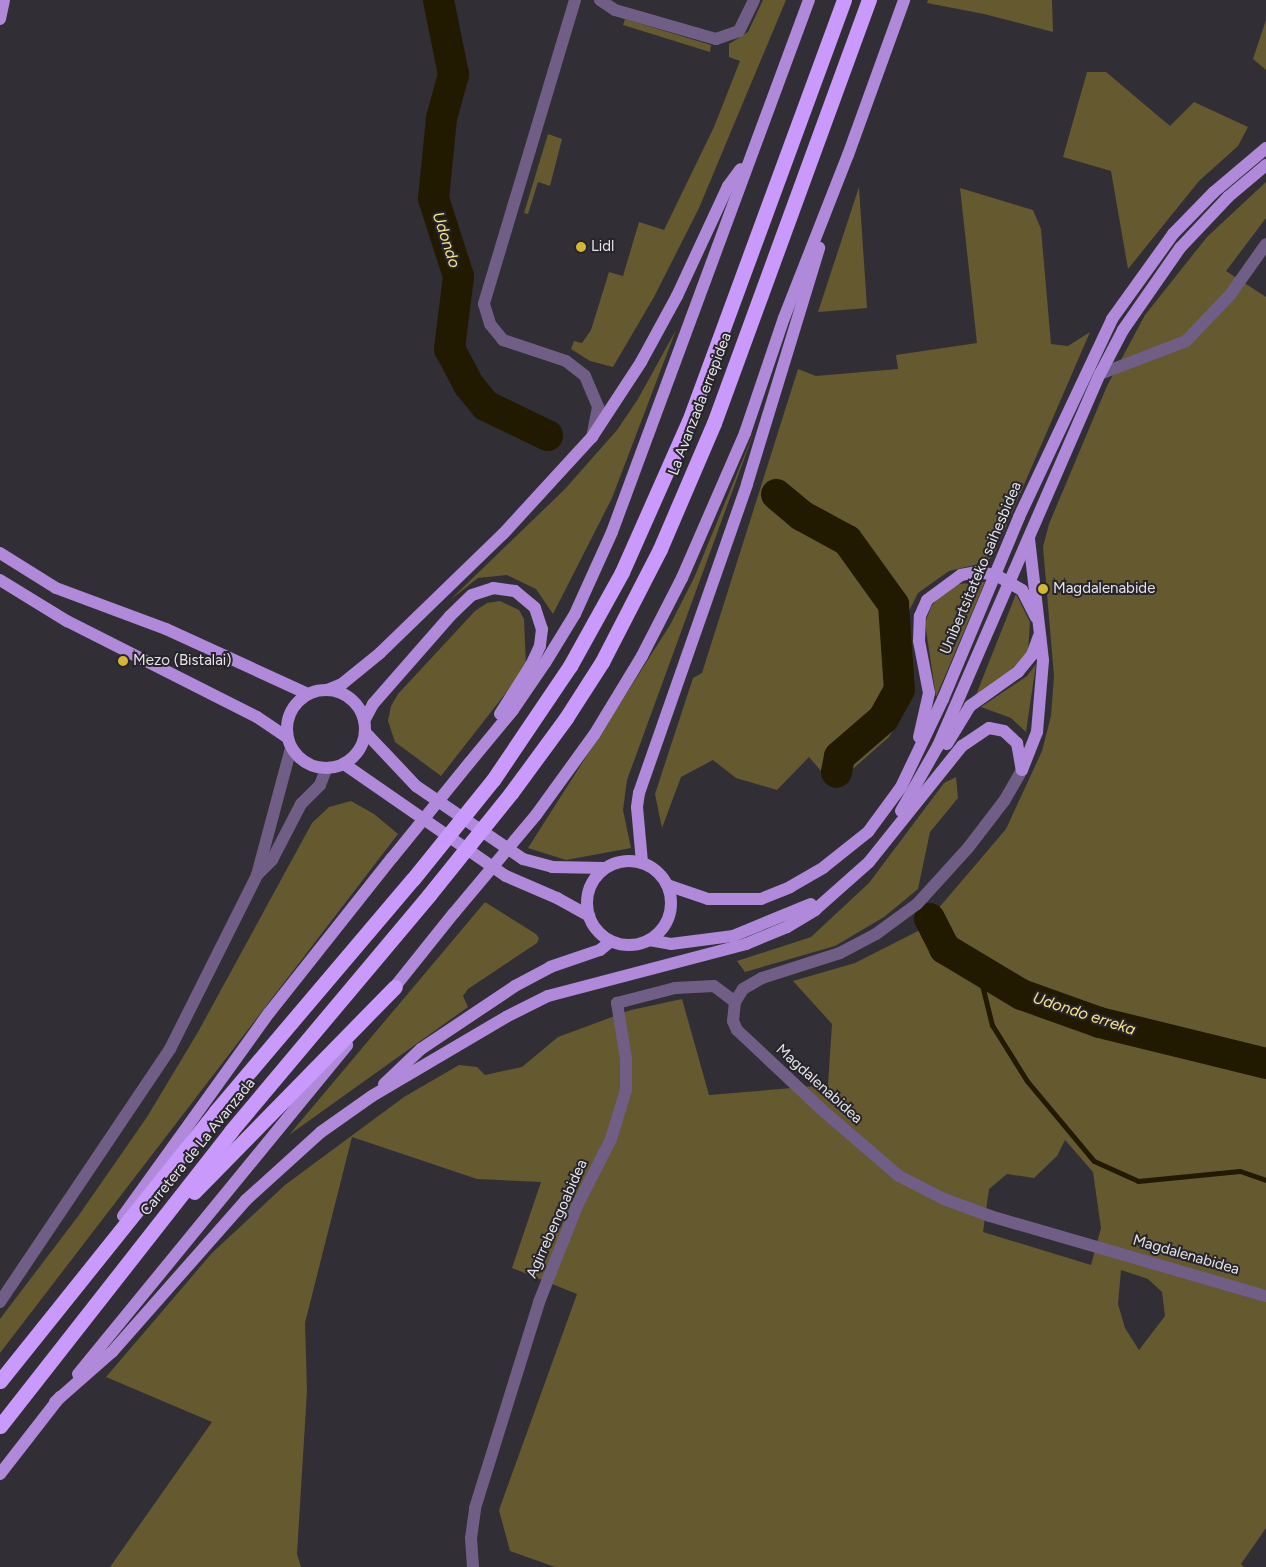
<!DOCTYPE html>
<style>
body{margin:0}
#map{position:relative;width:1266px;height:1567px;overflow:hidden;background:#312f35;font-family:Figtree,sans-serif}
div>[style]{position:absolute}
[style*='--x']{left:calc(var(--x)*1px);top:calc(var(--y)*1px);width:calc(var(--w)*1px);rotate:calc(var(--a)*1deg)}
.green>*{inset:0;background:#64592f}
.stream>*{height:5px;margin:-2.5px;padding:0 2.5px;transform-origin:2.5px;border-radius:2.5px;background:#221a00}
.river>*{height:31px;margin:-15.5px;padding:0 15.5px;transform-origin:15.5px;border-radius:15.5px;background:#221a00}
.street>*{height:12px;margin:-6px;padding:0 6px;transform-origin:6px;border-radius:6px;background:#715e86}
.primary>*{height:12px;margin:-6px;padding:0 6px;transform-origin:6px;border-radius:6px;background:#b089da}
.primary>.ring{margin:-6px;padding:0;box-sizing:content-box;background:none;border:12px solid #b089da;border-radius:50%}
.highway>*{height:15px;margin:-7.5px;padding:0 7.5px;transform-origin:7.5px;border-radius:7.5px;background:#ca99fc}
.primary-bridge>*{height:12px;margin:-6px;padding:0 6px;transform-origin:6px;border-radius:6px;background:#b089da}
.highway-bridge>*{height:15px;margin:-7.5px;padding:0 7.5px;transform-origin:7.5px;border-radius:7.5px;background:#ca99fc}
.dots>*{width:14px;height:14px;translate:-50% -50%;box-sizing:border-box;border:2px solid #27252b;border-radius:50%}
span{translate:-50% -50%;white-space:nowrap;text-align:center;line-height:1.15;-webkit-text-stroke:4px #27252b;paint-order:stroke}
.poi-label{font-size:15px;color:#e6e4e8}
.left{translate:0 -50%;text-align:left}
.street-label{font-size:15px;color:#e6e4e8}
.water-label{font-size:16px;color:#fbe387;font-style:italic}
</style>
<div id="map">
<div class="green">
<div style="clip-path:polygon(763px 0,786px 0,699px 208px,654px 297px,613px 367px,590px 361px,571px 349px,574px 341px,582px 343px,591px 330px,609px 272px,623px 276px,639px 222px,664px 230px,714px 127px,740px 61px,729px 57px,729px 44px,748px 32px)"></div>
<div style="clip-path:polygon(928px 0,1052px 0,1053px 32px,984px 14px,927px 3px)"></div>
<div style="clip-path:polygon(625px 19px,711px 45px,710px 52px,623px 25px)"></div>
<div style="clip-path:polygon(1266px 20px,1266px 70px,1253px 59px)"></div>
<div style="clip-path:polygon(1087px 72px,1106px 72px,1170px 126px,1194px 102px,1248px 127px,1238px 146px,1199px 181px,1128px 269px,1111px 171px,1063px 157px)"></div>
<div style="clip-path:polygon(548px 134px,562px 139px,550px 186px,538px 182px,528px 214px,524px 213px)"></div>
<div style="clip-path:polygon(evenodd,1266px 182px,1266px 218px,1226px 271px,1266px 297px,1266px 1528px,1241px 1564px,1244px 1567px,555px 1567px,510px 1551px,499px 1510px,577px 1294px,512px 1268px,541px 1182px,477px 1179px,352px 1137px,305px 1323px,307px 1391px,297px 1554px,301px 1567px,110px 1567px,212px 1422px,106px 1377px,212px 1253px,285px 1185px,404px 1097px,459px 1065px,477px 1067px,485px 1075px,522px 1067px,558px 1037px,631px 1010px,682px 999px,709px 1095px,828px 1085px,832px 1024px,793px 981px,855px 963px,920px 930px,1006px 829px,1042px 751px,1051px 716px,1054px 676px,1043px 547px,1049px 524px,1107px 386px,1145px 315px,1207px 237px,1266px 182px,1065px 1140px,1093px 1172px,1101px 1228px,1091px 1265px,983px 1232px,989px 1189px,1007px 1174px,1034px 1178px,1057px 1156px,1065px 1140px,1266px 182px,1121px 1270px,1148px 1279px,1162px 1292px,1165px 1316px,1139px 1350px,1125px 1328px,1118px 1304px,1121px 1270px)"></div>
<div style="clip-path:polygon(859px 187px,867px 308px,818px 312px)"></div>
<div style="clip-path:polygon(960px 188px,1033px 210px,1041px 229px,1051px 344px,1068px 346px,1090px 332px,994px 554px,987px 562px,949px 571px,918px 593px,909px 611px,906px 637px,911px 667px,910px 689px,901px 717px,889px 737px,855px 767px,833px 785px,809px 757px,777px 790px,736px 778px,713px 760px,681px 777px,662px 828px,655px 794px,693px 678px,702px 673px,798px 369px,816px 376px,898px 369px,896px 355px,977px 343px)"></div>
<div style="clip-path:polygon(676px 330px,612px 498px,553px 614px,536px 589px,507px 575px,478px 578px,450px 600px,565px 489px,617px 430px,638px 399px)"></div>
<div style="clip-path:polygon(754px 432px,627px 780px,623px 810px,631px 848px,566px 860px,528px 848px,670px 625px,694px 578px)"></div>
<div style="clip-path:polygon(985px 582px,936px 697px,925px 623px,931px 607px,941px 594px,958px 584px)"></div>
<div style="clip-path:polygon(1016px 594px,1030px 622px,1028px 652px,1015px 668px,976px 695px)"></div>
<div style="clip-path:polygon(500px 601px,519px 610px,524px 619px,526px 667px,441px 776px,395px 742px,388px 721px,391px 706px,398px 694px,475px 611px,487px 603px)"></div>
<div style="clip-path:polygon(1036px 664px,1026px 732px,1011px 718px,981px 707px,1027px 676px)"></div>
<div style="clip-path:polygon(956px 777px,958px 798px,930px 832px,918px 889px,884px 917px,835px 946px,745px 972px,737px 961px,811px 937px,869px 883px,944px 783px)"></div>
<div style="clip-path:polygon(351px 801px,374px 814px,398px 834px,0 1353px,0 1319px,79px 1215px,147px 1117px,198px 1032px,312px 823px,329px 807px)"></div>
<div style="clip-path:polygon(485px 902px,536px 934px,539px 938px,537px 943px,468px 989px,463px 996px,468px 1007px,289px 1135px)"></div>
</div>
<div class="stream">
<div style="--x:978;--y:969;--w:58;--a:76"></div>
<div style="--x:992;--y:1025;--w:66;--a:58"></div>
<div style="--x:1027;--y:1081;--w:104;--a:50.1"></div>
<div style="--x:1094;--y:1161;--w:48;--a:24.4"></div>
<div style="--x:1138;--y:1181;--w:102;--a:-5.6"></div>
<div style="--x:1240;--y:1171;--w:28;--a:19"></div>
</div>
<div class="river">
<div style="--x:438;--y:0;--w:76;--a:78.5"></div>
<div style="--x:453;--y:74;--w:46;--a:105.3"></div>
<div style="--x:441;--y:118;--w:80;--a:95.7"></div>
<div style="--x:433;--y:198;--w:82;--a:72.2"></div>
<div style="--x:458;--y:276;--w:73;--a:97.1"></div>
<div style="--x:449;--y:348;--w:41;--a:62.2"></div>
<div style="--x:468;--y:384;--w:27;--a:51"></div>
<div style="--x:485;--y:405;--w:69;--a:25.8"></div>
<div style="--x:776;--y:494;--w:33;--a:40"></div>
<div style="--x:801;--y:515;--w:52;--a:28.5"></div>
<div style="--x:847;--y:540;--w:79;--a:54.3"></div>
<div style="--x:893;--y:604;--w:85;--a:86"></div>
<div style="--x:899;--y:689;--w:33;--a:119"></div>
<div style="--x:883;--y:718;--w:58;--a:139.2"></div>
<div style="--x:839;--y:756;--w:16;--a:101"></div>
<div style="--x:929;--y:918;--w:34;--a:63"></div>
<div style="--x:944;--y:948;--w:90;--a:30.9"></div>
<div style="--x:1021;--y:994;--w:83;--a:19.7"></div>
<div style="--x:1099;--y:1022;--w:172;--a:13.8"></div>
</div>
<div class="street">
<div style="--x:575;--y:0;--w:317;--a:106.7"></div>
<div style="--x:484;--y:304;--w:21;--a:73"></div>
<div style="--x:490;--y:324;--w:21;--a:51"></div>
<div style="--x:503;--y:340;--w:66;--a:18.4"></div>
<div style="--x:566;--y:361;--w:24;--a:38"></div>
<div style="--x:585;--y:376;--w:34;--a:67"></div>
<div style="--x:598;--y:407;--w:31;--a:101"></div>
<div style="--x:600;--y:0;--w:18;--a:34"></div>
<div style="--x:615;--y:10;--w:105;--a:16"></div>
<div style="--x:716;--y:39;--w:24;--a:-19"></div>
<div style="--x:739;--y:31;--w:34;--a:-64"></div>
<div style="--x:1100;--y:374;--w:92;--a:-21"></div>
<div style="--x:1186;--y:341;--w:64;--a:-46.3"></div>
<div style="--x:1230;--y:295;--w:62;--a:-54.8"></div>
<div style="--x:1022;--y:770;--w:36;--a:120"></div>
<div style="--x:1004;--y:801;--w:59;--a:127.5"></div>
<div style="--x:968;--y:848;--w:76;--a:132.3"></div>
<div style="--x:917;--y:904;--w:51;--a:143.8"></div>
<div style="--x:876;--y:934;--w:41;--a:152.2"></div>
<div style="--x:840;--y:953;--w:82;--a:162.2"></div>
<div style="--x:762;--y:978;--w:22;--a:150"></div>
<div style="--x:743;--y:989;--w:15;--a:122"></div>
<div style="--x:735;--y:1002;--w:19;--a:96"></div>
<div style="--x:733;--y:1021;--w:10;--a:66"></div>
<div style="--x:737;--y:1030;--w:115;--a:43.2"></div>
<div style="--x:821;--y:1109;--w:103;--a:40.7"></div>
<div style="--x:899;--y:1176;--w:51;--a:27.1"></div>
<div style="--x:944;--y:1199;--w:49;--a:20.3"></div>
<div style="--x:990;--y:1216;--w:287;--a:16.2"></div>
<div style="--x:257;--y:875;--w:131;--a:-75"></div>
<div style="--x:0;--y:1302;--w:305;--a:-56.1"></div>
<div style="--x:170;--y:1049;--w:195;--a:-63.4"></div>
<div style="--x:257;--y:875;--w:21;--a:-45"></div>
<div style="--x:272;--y:860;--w:63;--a:-62.6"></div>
<div style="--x:301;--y:804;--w:27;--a:-45"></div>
<div style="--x:320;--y:785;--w:17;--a:-69"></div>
<div style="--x:473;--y:1567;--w:29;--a:-94"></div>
<div style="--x:471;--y:1538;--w:30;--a:-82"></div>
<div style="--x:475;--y:1508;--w:216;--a:-72.7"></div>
<div style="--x:539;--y:1302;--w:103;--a:-68.4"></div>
<div style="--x:577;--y:1206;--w:75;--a:-63.1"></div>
<div style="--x:611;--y:1139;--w:51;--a:-73"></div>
<div style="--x:626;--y:1090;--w:31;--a:-90"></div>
<div style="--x:626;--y:1059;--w:57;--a:-99.1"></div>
<div style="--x:617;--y:1003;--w:60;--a:-14.5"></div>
<div style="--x:675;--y:988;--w:39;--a:-3"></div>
<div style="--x:714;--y:986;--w:26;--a:37"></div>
</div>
<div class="primary">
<div style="--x:0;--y:19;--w:19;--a:-78"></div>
<div style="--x:0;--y:553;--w:66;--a:32"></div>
<div style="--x:56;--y:588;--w:117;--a:20.4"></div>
<div style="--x:166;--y:629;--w:156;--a:24.6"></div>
<div style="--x:0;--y:580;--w:79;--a:31.5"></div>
<div style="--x:67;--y:621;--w:213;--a:26.8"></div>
<div style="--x:257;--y:717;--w:37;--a:34"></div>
<div style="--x:327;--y:690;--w:16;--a:-22"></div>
<div style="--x:342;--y:684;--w:49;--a:-39.2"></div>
<div style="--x:380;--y:653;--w:171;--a:-44.1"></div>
<div style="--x:503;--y:534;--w:132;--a:-47.5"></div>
<div style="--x:592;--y:437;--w:90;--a:-56.8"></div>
<div style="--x:641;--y:362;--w:75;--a:-61.4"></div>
<div style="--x:677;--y:296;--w:121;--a:-65.1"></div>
<div style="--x:728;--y:186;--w:21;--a:-53"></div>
<div class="ring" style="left:287px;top:690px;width:66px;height:66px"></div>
<div style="--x:364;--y:721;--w:19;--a:-62"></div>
<div style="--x:373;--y:704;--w:117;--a:-48.8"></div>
<div style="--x:450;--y:616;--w:30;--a:-44"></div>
<div style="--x:472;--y:595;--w:22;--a:-18"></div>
<div style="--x:493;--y:588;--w:22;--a:8"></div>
<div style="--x:515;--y:591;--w:26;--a:40"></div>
<div style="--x:535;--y:608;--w:22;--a:72"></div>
<div style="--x:542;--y:629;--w:17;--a:97"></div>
<div style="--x:540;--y:646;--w:21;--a:115"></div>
<div style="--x:531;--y:665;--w:58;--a:122.3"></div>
<div style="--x:365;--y:732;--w:74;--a:46.6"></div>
<div style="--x:416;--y:786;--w:130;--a:34.3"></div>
<div style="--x:523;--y:859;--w:30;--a:15"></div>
<div style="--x:552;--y:867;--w:52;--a:1.1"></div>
<div style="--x:919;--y:737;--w:45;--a:-77.2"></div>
<div style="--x:929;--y:693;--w:53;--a:-100.9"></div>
<div style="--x:919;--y:641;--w:25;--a:-88"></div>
<div style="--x:920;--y:616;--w:17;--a:-66"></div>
<div style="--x:927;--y:600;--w:42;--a:-36.3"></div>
<div style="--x:961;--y:575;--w:16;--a:-11"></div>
<div style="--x:977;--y:572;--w:19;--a:9"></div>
<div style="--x:996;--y:575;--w:30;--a:30"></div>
<div style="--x:1022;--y:590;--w:31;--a:63"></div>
<div style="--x:947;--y:744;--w:44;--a:-58.8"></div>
<div style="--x:970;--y:706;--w:59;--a:-35.3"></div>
<div style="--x:1018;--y:672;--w:22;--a:-51"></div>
<div style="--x:1032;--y:655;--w:20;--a:-70"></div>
<div style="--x:470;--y:762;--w:67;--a:-50.4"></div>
<div style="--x:513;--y:710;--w:57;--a:-55.8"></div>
<div style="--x:545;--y:663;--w:57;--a:-58.5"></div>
<div style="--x:575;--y:614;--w:90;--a:-65.7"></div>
<div style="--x:612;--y:532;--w:567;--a:-69.68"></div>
<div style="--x:344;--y:764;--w:197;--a:34.7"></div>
<div style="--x:506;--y:876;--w:56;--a:23.3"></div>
<div style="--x:557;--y:898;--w:37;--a:29"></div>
<div style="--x:1022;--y:770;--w:41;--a:-68.5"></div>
<div style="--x:1037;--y:732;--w:72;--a:-85.2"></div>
<div style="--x:1043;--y:660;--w:122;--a:-96.6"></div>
<div style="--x:901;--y:811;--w:75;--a:-60.4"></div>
<div style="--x:938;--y:746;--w:406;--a:-66.5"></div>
<div style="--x:1100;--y:374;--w:50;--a:-62.4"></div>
<div style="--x:1123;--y:330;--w:100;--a:-55.2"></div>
<div style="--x:1180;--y:248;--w:70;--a:-46.7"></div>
<div style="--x:1228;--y:197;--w:50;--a:-40.1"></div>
<div style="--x:536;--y:815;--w:99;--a:-54.1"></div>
<div style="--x:594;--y:735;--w:92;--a:-58.7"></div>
<div style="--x:642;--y:656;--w:88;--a:-62.9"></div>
<div style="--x:682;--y:578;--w:158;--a:-66.5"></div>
<div style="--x:745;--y:433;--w:121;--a:-71.3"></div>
<div style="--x:784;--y:318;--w:175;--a:-68.6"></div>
<div style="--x:848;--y:155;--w:165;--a:-70.1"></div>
<div class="ring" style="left:587px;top:861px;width:72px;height:72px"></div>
<div style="--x:642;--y:862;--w:55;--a:-95.2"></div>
<div style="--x:637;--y:807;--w:14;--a:-82"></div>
<div style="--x:639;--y:793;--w:327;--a:-70.7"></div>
<div style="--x:747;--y:484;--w:247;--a:-73"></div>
<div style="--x:667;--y:885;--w:43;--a:18.9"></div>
<div style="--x:708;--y:899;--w:53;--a:0"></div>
<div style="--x:761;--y:899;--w:31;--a:-22"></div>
<div style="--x:790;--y:887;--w:39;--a:-30"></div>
<div style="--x:824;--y:867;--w:56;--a:-38.5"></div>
<div style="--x:868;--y:832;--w:56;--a:-53.7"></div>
<div style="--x:901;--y:787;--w:98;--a:-64.5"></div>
<div style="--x:943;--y:699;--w:197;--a:-67.3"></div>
<div style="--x:1019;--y:517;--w:219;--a:-64.8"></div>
<div style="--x:1112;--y:319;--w:105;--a:-54.3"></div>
<div style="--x:1173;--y:234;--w:59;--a:-45.7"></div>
<div style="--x:1214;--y:192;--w:68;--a:-40.2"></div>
<div style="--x:649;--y:940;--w:22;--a:10"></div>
<div style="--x:671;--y:944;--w:63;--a:-7.4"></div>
<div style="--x:733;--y:936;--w:84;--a:-22.3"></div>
<div style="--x:389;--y:994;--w:104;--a:-51.3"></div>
<div style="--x:384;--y:1084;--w:51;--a:-43.4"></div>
<div style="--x:421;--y:1049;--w:113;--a:-33.8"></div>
<div style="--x:515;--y:986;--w:40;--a:-28"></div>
<div style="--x:550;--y:967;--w:53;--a:-18.8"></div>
<div style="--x:600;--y:950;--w:14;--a:-39"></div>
<div style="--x:123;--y:1216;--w:250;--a:-54.3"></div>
<div style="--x:269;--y:1013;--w:198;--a:-51.6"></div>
<div style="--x:78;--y:1374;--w:425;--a:-50.7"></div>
<div style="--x:55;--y:1402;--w:76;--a:-41.3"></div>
<div style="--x:112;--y:1352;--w:203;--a:-48.6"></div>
<div style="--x:246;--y:1200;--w:101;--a:-42.2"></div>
<div style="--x:321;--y:1132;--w:62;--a:-35.2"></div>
<div style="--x:372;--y:1096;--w:156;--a:-30.5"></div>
<div style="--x:506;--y:1017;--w:47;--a:-26.6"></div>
<div style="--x:548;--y:996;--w:205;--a:-14.7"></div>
<div style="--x:746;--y:944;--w:44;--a:-22.5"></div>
<div style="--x:787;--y:927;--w:33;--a:-31"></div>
<div style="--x:815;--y:910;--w:72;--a:-41.6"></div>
<div style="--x:869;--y:862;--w:149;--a:-51.3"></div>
<div style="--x:962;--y:746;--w:32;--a:-34"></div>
<div style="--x:989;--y:728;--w:15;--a:11"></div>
<div style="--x:1004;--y:731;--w:18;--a:43"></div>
<div style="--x:1017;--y:743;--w:27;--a:80"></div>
<div style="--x:0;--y:1474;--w:98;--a:-52.1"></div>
</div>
<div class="highway">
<div style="--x:493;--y:780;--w:138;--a:-56"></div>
<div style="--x:570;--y:666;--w:107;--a:-61"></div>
<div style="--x:622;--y:572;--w:165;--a:-66.1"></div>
<div style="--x:689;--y:421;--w:449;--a:-69.8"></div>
<div style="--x:511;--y:793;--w:93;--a:-53.7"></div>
<div style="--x:566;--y:718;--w:67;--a:-57.3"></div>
<div style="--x:602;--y:662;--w:127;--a:-62.8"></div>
<div style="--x:660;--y:549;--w:137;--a:-66.8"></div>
<div style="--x:714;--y:423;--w:451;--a:-69.9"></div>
<div style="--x:194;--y:1192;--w:287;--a:-45.6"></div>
<div style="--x:0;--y:1381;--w:346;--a:-51.3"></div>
<div style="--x:216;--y:1111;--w:304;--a:-49.7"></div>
<div style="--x:0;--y:1426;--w:375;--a:-51.9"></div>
<div style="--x:231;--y:1131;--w:308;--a:-50"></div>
</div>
<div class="primary-bridge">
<div style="--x:392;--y:858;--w:124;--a:-50.9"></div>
<div style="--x:454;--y:913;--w:128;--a:-50.1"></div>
</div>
<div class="highway-bridge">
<div style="--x:413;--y:879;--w:127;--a:-51.1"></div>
<div style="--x:429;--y:895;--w:131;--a:-51.2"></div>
</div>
<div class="dots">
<div style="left:581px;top:247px;background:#d4b635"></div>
<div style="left:1043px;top:589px;background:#d4b635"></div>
<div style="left:123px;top:661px;background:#d4b635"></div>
</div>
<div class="poi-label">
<span class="left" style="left:591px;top:247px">Lidl</span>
<span class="left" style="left:1053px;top:589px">Magdalenabide</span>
<span class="left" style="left:133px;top:661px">Mezo (Bistalai)</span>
</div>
<div class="street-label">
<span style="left:700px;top:404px;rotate:-69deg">La Avanzada errepidea</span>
<span style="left:981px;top:568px;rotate:-67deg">Unibertsitateko saihesbidea</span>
<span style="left:819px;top:1084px;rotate:42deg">Magdalenabidea</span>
<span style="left:198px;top:1147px;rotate:-51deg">Carretera de La Avanzada</span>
<span style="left:557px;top:1219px;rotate:-66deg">Agirrebengoabidea</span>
<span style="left:1186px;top:1255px;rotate:16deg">Magdalenabidea</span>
</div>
<div class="water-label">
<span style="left:446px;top:240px;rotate:72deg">Udondo</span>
<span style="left:1084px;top:1014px;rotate:18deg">Udondo erreka</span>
</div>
</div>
